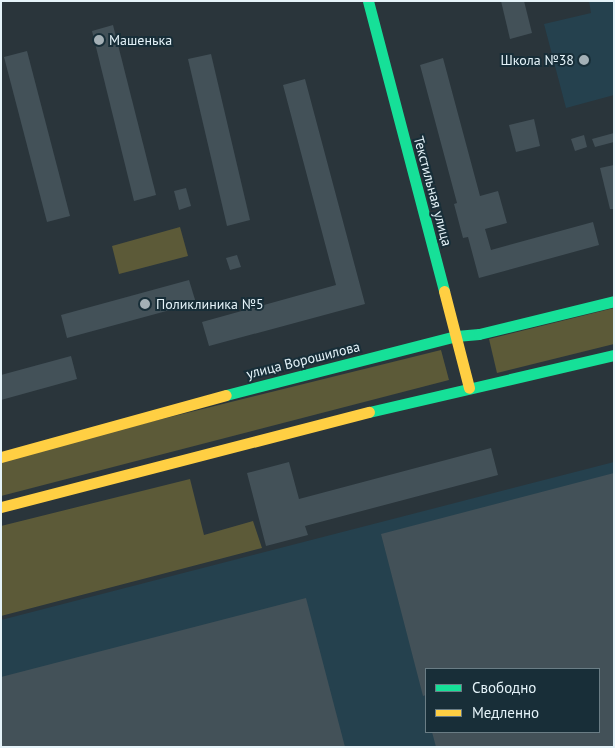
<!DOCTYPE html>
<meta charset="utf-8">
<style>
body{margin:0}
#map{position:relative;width:615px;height:748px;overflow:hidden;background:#2a353b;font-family:"PT Sans",sans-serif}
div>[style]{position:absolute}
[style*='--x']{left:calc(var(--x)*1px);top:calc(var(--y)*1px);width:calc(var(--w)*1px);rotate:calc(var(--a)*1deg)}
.built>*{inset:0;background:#25414e}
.green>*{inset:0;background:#5c5a38}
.building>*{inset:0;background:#435158}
.fast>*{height:11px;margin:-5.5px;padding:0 5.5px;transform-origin:5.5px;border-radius:5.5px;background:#16e098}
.slow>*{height:11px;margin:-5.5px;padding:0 5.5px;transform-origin:5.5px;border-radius:5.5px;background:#ffcf43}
.dots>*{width:14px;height:14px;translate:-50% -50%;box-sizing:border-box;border:2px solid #182e38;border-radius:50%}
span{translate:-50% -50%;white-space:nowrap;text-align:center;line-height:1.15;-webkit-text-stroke:4px #182e38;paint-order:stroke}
.poi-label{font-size:14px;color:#e5f3f9}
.left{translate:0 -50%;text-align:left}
.right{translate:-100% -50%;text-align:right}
.street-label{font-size:14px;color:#e5f3f9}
.frame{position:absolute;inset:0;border:2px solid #e5f3f9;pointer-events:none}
.legend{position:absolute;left:425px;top:668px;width:175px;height:65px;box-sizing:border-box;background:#182e38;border:1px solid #6a7d85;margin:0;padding:6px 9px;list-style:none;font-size:15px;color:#e5f3f9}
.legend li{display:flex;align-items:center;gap:10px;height:25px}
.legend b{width:25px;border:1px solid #6a7d85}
</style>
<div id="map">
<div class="built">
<div style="clip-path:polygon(589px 1px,614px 1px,614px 95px,566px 108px,544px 24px,591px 13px)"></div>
<div style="clip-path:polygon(evenodd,614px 462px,614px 747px,1px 747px,1px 620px,614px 462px,426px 669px,599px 669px,599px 732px,426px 732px,426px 669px)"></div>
</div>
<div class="green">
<div style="clip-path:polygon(180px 227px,188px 256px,119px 274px,112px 246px)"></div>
<div style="clip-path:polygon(614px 308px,614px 344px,497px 373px,489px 339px)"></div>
<div style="clip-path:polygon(441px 350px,449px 380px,1px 496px,1px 459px)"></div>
<div style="clip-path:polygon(190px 479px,204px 535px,253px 521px,262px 548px,1px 616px,1px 526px)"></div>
</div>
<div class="building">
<div style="clip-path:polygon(501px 1px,524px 1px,532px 33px,510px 39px)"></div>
<div style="clip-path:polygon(113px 25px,156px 195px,134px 201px,92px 31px)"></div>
<div style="clip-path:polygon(27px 51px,70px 216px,47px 222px,4px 57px)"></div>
<div style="clip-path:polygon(211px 54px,250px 220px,227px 226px,188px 59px)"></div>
<div style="clip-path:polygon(443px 58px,480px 196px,498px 191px,507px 223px,485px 229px,491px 250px,593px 222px,599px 245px,479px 278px,468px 237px,463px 238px,454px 204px,457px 203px,420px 65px)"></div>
<div style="clip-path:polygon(305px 79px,365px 304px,209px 346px,202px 322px,336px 285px,283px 85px)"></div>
<div style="clip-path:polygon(534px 119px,540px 146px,516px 152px,509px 125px)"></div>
<div style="clip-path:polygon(614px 133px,614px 142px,595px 147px,592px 139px)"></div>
<div style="clip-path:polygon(584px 135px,587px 147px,575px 151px,571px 139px)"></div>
<div style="clip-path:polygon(614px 165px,614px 209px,610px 209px,600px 168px)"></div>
<div style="clip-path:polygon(186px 188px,191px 206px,179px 210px,174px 191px)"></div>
<div style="clip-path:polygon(237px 255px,241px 267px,230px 270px,226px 258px)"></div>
<div style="clip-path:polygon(189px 280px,196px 303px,67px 338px,61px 315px)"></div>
<div style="clip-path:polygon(71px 356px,77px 379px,1px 400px,1px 375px)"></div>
<div style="clip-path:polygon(491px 448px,498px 475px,305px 526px,308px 535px,266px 546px,247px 473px,289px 462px,299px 499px)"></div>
<div style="clip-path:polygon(614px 473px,614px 747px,436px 747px,432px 732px,599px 732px,599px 669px,426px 669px,426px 695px,423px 696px,381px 534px)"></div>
<div style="clip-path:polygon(306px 598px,345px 747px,1px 747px,1px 677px)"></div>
</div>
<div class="fast">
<div style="--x:368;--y:1;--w:300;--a:75.3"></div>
<div style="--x:226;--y:395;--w:237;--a:-14.4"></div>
<div style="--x:456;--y:336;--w:23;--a:-5"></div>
<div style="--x:479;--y:334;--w:139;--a:-13.7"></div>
<div style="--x:369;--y:412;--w:252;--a:-13.1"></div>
</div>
<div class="slow">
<div style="--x:444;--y:291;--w:100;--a:75.5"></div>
<div style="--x:1;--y:457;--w:233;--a:-15.4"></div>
<div style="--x:1;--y:507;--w:380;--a:-14.5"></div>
</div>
<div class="dots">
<div style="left:99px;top:40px;background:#a4b0b6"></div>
<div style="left:584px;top:60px;background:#a4b0b6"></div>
<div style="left:145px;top:304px;background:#a4b0b6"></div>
</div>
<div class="poi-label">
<span class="left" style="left:109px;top:40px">Машенька</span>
<span class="right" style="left:574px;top:60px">Школа №38</span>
<span class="left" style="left:156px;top:304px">Поликлиника №5</span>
</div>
<div class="street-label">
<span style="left:433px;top:191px;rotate:75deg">Текстильная улица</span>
<span style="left:303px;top:360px;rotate:-14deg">улица Ворошилова</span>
</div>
<div class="frame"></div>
<ul class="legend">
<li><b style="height:6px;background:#16e098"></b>Свободно</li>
<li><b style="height:6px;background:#ffcf43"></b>Медленно</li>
</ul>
</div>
